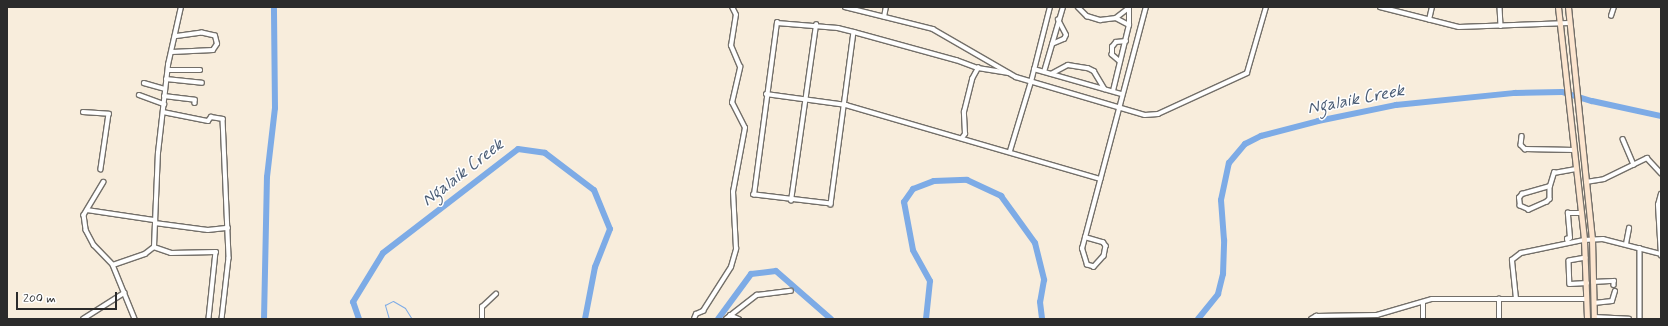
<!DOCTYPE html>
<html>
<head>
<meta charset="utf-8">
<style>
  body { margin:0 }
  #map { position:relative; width:1668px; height:326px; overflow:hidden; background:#f8eddc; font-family:Mynerve,sans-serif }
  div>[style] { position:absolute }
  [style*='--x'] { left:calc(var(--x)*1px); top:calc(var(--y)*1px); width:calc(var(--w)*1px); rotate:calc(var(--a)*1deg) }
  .stream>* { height:1px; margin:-0.5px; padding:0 0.5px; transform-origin:0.5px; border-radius:0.5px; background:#7dabe6 }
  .river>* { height:6px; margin:-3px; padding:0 3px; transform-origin:3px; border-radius:3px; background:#7dabe6 }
  .roads { filter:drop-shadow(1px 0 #736f69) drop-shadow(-1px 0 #736f69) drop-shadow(0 1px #736f69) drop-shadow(0 -1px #736f69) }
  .street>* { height:3.5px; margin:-1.75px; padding:0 1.75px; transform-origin:1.75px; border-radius:1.75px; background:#fff }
  .secondary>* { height:5px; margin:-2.5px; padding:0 2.5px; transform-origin:2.5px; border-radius:2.5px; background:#fce5cf }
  span { translate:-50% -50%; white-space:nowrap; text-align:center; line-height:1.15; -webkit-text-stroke:3px #fff; paint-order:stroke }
  .water-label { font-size:17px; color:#4c5e76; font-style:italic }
  .frame { position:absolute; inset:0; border:8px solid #2b2b2b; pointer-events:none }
  .scale { position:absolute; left:16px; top:292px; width:101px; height:18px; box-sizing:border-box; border:2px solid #2b2b2b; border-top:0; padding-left:5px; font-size:12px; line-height:14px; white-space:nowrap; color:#2b2b2b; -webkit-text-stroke:3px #fff; paint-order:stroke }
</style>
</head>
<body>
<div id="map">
  <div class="stream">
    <div style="--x:389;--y:319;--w:15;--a:-106"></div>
    <div style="--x:385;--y:305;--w:9;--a:-27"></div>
    <div style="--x:393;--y:301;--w:14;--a:30"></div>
    <div style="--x:405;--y:308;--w:13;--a:58"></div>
  </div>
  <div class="river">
    <div style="--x:264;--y:319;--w:142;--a:-88.8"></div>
    <div style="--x:267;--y:177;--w:69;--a:-83.4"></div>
    <div style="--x:275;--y:108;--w:101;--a:-90.6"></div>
    <div style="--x:359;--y:319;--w:18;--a:-109"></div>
    <div style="--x:353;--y:302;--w:57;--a:-58.5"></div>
    <div style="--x:383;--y:253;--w:170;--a:-37.6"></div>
    <div style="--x:518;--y:149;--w:27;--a:8"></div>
    <div style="--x:545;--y:153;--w:61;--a:37.1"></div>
    <div style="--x:594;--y:190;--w:42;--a:67.7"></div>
    <div style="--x:610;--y:229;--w:41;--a:111.5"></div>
    <div style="--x:595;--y:267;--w:53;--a:100.9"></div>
    <div style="--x:718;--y:319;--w:56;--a:-53.7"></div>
    <div style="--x:751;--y:274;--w:25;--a:-7"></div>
    <div style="--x:776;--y:271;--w:73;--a:41.1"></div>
    <div style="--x:926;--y:319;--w:38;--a:-84"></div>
    <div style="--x:930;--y:281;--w:35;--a:-119"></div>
    <div style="--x:913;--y:250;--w:49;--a:-100.6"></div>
    <div style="--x:904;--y:202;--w:16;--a:-55"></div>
    <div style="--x:913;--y:189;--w:22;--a:-21"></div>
    <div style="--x:934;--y:181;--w:33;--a:-2"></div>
    <div style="--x:967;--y:180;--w:38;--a:25"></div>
    <div style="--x:1001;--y:196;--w:58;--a:54.1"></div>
    <div style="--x:1035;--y:243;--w:38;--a:76"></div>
    <div style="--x:1044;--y:280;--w:22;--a:100"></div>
    <div style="--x:1040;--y:302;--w:17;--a:83"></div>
    <div style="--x:1198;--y:319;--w:32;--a:-51"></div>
    <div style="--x:1218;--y:294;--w:21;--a:-76"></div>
    <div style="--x:1223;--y:274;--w:34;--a:-88"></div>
    <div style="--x:1224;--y:240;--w:40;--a:-94.3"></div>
    <div style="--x:1221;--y:200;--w:38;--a:-78"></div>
    <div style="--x:1229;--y:163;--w:25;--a:-50"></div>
    <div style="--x:1245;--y:144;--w:18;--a:-27"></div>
    <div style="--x:1261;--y:136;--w:59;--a:-14.7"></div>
    <div style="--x:1318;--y:121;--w:80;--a:-11.6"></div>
    <div style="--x:1396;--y:105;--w:120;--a:-5.8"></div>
    <div style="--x:1515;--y:93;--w:47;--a:-1.2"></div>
    <div style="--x:1562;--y:92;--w:31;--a:17"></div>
    <div style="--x:1592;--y:101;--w:71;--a:12.3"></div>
  </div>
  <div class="roads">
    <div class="street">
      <div style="--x:845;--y:7;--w:91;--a:14"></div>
      <div style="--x:933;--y:29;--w:96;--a:30"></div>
      <div style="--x:1016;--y:77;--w:134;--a:16.4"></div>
      <div style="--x:1145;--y:115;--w:13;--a:-4"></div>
      <div style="--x:1158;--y:114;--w:98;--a:-24.7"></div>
      <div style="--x:1247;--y:73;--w:69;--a:-73.9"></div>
      <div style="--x:1078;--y:7;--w:13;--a:45"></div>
      <div style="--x:1087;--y:16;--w:14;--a:17"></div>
      <div style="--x:1100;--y:20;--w:16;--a:-7"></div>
      <div style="--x:1116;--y:18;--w:16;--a:-38"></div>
      <div style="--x:1380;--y:7;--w:81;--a:14.2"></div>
      <div style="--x:1459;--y:27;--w:110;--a:-2.1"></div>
      <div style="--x:1500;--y:7;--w:19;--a:87"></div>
      <div style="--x:1611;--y:16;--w:9;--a:-72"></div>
      <div style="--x:884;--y:17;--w:10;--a:-79"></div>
      <div style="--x:1116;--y:18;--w:15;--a:28"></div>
      <div style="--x:1429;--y:20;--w:13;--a:-77"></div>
      <div style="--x:854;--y:32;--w:174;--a:97.6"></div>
      <div style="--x:831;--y:204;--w:78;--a:-173.3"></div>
      <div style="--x:754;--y:195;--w:174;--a:-82.4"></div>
      <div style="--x:777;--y:23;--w:61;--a:4.7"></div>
      <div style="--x:838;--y:28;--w:16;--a:14"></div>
      <div style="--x:854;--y:32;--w:106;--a:15.4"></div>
      <div style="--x:956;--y:60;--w:23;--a:20"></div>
      <div style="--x:978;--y:68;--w:31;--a:9"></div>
      <div style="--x:1052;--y:44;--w:13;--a:-23"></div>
      <div style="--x:1064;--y:39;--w:4;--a:-63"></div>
      <div style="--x:1066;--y:35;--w:17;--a:-118"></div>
      <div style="--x:172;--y:52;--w:41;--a:-2.8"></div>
      <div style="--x:213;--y:50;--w:7;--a:-56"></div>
      <div style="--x:217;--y:44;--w:8;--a:-104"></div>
      <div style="--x:215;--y:36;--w:13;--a:-167"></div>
      <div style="--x:202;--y:33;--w:27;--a:172"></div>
      <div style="--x:1120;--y:62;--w:11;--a:-139"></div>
      <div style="--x:1112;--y:55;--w:8;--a:-90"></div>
      <div style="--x:1112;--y:47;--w:6;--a:-51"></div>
      <div style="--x:1116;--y:42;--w:10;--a:-6"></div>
      <div style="--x:1034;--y:69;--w:91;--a:15.9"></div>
      <div style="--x:168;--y:70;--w:32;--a:0"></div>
      <div style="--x:1044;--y:72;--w:68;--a:-73.7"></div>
      <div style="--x:1051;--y:74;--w:19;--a:-28"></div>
      <div style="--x:1068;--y:65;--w:20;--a:9"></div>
      <div style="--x:1088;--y:68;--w:7;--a:27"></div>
      <div style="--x:1094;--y:71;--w:21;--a:59"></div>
      <div style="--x:166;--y:79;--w:36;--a:6"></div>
      <div style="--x:1031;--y:82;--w:77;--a:-75.8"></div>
      <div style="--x:144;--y:83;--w:22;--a:16"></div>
      <div style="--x:1113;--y:91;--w:68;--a:-76.4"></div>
      <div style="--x:1129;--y:25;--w:16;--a:-90"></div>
      <div style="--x:766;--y:94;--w:81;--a:7.8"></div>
      <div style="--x:846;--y:105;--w:265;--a:16.2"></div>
      <div style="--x:139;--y:95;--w:27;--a:20"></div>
      <div style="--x:164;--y:96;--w:31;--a:7"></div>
      <div style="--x:195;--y:100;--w:3;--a:90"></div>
      <div style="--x:83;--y:112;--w:26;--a:4"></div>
      <div style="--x:109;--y:114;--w:56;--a:98.3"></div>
      <div style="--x:163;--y:112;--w:46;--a:11.3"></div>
      <div style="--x:208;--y:121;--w:5;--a:-53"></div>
      <div style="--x:211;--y:117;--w:12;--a:9"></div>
      <div style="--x:223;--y:119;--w:139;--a:87.5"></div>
      <div style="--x:229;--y:258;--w:61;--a:96.5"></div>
      <div style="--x:1522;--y:136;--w:9;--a:96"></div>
      <div style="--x:1521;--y:145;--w:6;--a:45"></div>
      <div style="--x:1525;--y:149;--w:49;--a:1.2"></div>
      <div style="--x:962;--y:138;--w:5;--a:-53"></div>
      <div style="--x:965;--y:134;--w:22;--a:-93"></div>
      <div style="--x:964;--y:112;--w:34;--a:-76"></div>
      <div style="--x:972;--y:79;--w:13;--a:-61"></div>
      <div style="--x:1623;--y:139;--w:28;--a:67"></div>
      <div style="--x:1010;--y:151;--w:72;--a:-73.1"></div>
      <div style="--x:104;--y:182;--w:39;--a:121"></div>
      <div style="--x:84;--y:215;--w:15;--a:82"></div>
      <div style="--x:86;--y:230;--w:17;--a:62"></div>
      <div style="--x:94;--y:245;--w:28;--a:46"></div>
      <div style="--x:113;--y:265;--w:58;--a:67.8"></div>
      <div style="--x:1586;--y:182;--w:18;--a:-9"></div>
      <div style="--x:1604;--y:179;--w:48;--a:-26"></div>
      <div style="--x:1647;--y:158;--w:21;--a:47"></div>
      <div style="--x:1550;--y:186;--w:13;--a:90"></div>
      <div style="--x:1550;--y:199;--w:4;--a:135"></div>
      <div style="--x:1547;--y:202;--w:20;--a:156"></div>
      <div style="--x:1529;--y:210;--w:10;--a:-156"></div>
      <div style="--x:1520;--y:206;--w:8;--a:-97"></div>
      <div style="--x:1519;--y:198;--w:5;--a:-53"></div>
      <div style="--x:1522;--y:194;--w:29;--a:-16"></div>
      <div style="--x:1550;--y:186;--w:14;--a:-73"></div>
      <div style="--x:1554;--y:173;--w:22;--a:-10"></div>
      <div style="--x:791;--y:201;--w:178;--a:-81.9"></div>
      <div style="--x:87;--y:210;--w:69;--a:8.4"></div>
      <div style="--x:155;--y:223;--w:53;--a:7.5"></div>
      <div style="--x:208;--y:230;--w:20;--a:-6"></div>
      <div style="--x:1085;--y:237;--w:19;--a:16"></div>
      <div style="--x:1103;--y:242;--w:5;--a:53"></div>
      <div style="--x:1106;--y:246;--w:10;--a:101"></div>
      <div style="--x:1104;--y:256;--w:15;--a:132"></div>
      <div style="--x:1094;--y:267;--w:7;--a:-164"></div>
      <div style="--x:1087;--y:265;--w:17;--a:-107"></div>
      <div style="--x:1082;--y:249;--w:250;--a:-75.2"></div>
      <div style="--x:1568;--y:243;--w:4;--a:-104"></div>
      <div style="--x:1567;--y:239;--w:3;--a:-18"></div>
      <div style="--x:1570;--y:238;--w:25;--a:-95"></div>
      <div style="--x:1568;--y:213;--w:13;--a:0"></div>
      <div style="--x:1626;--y:244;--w:16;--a:-79"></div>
      <div style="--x:154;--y:247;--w:18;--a:19"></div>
      <div style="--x:171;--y:253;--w:45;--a:-1.3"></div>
      <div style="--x:216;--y:252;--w:67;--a:96"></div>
      <div style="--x:1640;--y:248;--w:71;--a:90"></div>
      <div style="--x:1661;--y:256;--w:51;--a:-93.4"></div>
      <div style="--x:1658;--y:205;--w:11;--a:-75"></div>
      <div style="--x:1586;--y:258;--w:17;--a:170"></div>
      <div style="--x:1569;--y:261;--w:23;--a:88"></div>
      <div style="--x:1570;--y:284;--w:17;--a:-3"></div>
      <div style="--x:113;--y:265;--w:34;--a:-19"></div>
      <div style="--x:145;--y:254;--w:11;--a:-38"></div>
      <div style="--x:154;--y:247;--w:94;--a:-87.6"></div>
      <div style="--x:158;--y:153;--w:89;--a:-83.5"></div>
      <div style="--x:168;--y:65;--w:59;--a:-77.4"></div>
      <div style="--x:1593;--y:282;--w:21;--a:-3"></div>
      <div style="--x:1614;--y:281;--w:4;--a:90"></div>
      <div style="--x:1516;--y:299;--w:39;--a:-96"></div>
      <div style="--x:1512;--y:260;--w:11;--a:-38"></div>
      <div style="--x:1521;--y:253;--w:64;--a:-11.7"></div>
      <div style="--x:1584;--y:240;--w:19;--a:-3"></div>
      <div style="--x:1603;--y:239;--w:60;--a:14.5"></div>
      <div style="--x:1594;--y:303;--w:18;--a:-6"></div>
      <div style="--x:1612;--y:301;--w:10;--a:-73"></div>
      <div style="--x:730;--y:315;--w:10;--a:24"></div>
      <div style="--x:1594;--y:317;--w:35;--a:3"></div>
      <div style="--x:83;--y:319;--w:49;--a:-32.4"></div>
      <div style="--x:482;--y:319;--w:12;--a:-90"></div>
      <div style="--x:482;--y:307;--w:19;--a:-43"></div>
      <div style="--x:694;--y:319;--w:5;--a:-68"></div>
      <div style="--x:696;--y:314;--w:8;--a:-23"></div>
      <div style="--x:703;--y:311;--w:52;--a:-57.5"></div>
      <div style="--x:731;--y:267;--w:19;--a:-74"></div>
      <div style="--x:736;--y:249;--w:57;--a:-93"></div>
      <div style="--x:733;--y:192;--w:65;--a:-79.4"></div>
      <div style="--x:745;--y:128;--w:28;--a:-117"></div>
      <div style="--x:732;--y:103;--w:37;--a:-77"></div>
      <div style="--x:740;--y:67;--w:23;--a:-113"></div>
      <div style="--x:731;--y:46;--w:31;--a:-81"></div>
      <div style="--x:736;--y:15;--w:9;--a:-117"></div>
      <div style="--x:726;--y:319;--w:39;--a:-38"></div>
      <div style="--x:757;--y:295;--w:34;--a:-7"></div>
      <div style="--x:1311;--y:319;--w:6;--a:-31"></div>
      <div style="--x:1316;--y:316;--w:61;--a:-0.9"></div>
      <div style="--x:1377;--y:315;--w:57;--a:-16.2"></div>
      <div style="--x:1432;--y:299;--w:155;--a:0"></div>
      <div style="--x:1423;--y:319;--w:16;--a:-90"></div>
      <div style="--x:1499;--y:319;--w:20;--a:-90"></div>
    </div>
    <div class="secondary">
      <div style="--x:1558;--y:7;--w:234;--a:83.6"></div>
      <div style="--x:1584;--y:240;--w:79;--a:87.8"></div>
      <div style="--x:1568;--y:7;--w:233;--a:84.1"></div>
      <div style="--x:1592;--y:239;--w:80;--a:88.6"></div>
    </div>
  </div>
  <div class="water-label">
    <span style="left:1356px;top:100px;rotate:-11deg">Ngalaik Creek</span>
    <span style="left:463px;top:173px;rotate:-38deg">Ngalaik Creek</span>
  </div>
  <div class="frame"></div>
  <div class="scale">200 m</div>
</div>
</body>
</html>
